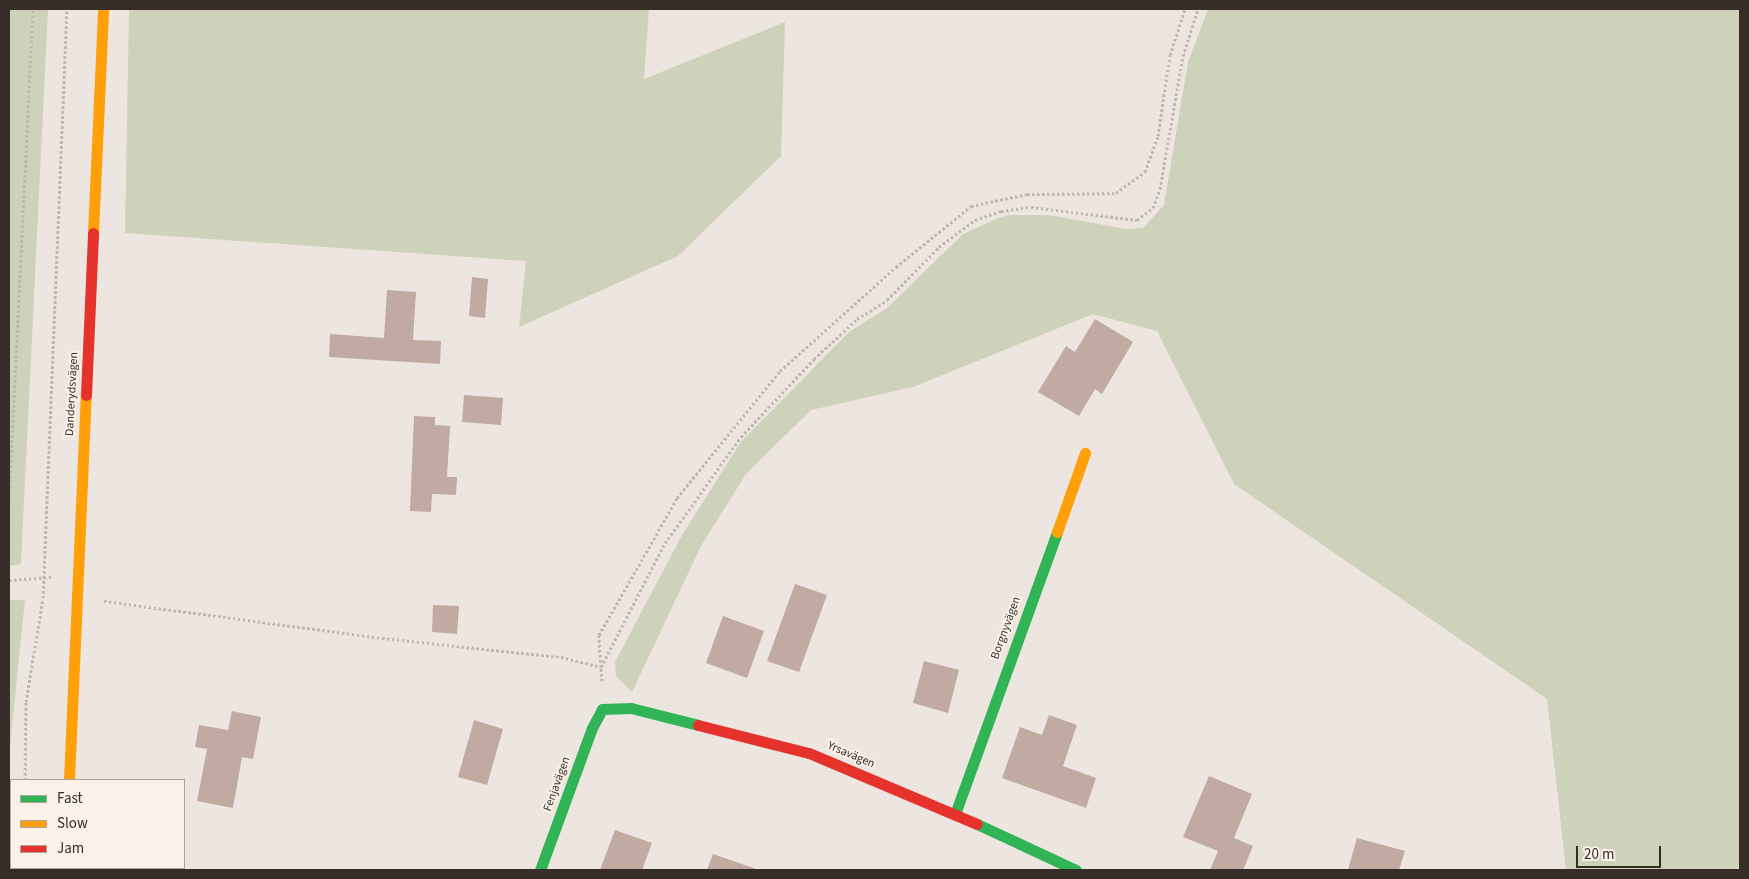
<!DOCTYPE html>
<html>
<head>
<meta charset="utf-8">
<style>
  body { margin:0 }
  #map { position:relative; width:1749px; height:879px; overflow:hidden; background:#ede6e0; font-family:"Source Sans 3",sans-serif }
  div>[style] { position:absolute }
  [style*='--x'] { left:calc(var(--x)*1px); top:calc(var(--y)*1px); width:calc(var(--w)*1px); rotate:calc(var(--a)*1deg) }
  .green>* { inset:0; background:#cfd2ba }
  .building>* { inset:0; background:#c0aaa2 }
  .path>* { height:3px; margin-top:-1.5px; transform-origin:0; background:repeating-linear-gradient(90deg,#beb7b2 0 2.5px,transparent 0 5px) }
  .fast>* { height:11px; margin:-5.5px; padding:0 5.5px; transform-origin:5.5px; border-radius:5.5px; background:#30b455 }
  .slow>* { height:11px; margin:-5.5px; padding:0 5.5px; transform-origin:5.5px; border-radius:5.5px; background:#ff9f0a }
  .jam>* { height:11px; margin:-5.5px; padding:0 5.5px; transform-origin:5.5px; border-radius:5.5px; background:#e5322d }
  span { translate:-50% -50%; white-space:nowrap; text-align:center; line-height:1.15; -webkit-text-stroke:4px #faf1e8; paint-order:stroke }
  .street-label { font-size:12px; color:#362c28 }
  .frame { position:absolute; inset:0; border:10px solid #362c28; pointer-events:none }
  .legend { position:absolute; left:10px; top:779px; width:175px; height:90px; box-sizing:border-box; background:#faf1e8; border:1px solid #aca29b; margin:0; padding:6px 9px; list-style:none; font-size:15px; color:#362c28 }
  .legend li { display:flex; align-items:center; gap:10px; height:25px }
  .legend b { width:25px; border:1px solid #aca29b }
  .scale { position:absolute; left:1576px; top:846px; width:85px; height:22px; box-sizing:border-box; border:2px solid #362c28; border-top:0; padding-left:6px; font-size:15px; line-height:18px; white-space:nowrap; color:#362c28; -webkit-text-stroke:4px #faf1e8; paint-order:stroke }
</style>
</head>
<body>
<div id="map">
  <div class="green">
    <div style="clip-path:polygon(9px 9px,48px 9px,21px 564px,9px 566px)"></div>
    <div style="clip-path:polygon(129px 9px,649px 9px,644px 79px,785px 22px,781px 156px,678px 256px,519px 327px,526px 261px,125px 233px)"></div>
    <div style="clip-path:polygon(1208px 9px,1740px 9px,1740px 870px,1566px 870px,1547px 699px,1234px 484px,1157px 331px,1093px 314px,913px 387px,811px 410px,746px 474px,701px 546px,632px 692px,616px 676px,615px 662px,681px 537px,740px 443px,849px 332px,887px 308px,963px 234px,996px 219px,1008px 215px,1049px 215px,1126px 229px,1143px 228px,1164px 205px,1188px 62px)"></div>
    <div style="clip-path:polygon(9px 600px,25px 600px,9px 757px)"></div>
  </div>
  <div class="building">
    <div style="clip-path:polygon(472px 277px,488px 279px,485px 318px,469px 316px)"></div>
    <div style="clip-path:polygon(387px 290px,416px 292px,413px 340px,441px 341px,440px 364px,329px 357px,330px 334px,384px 338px)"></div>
    <div style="clip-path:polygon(1095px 319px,1133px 342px,1102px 394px,1095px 389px,1079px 416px,1038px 392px,1066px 346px,1075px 352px)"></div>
    <div style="clip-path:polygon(464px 395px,503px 398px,501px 425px,462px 422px)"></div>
    <div style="clip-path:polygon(414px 416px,435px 417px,435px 425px,450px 426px,447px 477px,457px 477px,456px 495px,432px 494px,431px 512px,410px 511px)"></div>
    <div style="clip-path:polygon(795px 584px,827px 595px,799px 672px,767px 661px)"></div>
    <div style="clip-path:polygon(433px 605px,459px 606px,457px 634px,432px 632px)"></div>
    <div style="clip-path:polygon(723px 616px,764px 631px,747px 678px,706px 663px)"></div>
    <div style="clip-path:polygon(924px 661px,959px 670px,948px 713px,913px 703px)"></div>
    <div style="clip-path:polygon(232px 711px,261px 717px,253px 759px,242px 757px,233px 808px,197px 801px,207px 749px,195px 747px,199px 725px,228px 730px)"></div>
    <div style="clip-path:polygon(1049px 715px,1077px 725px,1063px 766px,1096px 778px,1086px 808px,1002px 778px,1020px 727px,1042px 735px)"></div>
    <div style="clip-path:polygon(474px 720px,503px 729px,487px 785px,458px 777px)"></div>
    <div style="clip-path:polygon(1209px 776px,1252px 794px,1234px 838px,1253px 846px,1243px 870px,1210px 870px,1218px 851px,1183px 837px)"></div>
    <div style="clip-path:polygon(615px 830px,652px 843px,642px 870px,600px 870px)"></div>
    <div style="clip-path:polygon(1357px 838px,1405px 851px,1399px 870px,1348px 870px)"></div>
    <div style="clip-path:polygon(713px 854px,759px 870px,707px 870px)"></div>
  </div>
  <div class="path">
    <div style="--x:9;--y:502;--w:494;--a:-87.2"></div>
    <div style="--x:9;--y:580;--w:42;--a:-4.1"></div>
    <div style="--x:104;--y:601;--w:280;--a:7.6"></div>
    <div style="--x:382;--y:638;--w:180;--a:6.1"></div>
    <div style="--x:561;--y:657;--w:41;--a:14"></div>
    <div style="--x:601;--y:667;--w:32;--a:-94"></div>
    <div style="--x:599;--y:635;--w:158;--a:-60.3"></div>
    <div style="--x:677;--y:498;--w:164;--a:-51"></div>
    <div style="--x:780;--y:371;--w:156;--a:-41.9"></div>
    <div style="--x:896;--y:267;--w:97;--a:-39.1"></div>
    <div style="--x:971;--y:206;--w:57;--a:-12.1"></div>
    <div style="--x:1027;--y:194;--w:89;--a:-0.6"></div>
    <div style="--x:1116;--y:193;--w:36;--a:-36"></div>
    <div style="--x:1145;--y:172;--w:38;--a:-70"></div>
    <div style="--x:1158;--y:136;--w:82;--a:-81.6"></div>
    <div style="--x:1170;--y:55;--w:48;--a:-71.9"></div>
    <div style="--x:602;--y:681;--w:14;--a:-94"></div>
    <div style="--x:601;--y:667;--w:140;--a:-62.7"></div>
    <div style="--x:665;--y:543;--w:130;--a:-54.4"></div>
    <div style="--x:741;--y:437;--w:107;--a:-46.9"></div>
    <div style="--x:814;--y:359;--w:59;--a:-42.9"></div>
    <div style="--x:857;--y:319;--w:36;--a:-32"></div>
    <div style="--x:887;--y:300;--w:74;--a:-45.5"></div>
    <div style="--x:939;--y:247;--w:45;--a:-36.9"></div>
    <div style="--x:975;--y:220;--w:28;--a:-19"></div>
    <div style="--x:1001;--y:211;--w:30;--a:-8"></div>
    <div style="--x:1031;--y:207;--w:107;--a:7"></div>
    <div style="--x:1137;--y:220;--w:20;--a:-37"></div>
    <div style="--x:1153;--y:208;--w:20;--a:-70"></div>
    <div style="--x:1160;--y:189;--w:135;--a:-80.2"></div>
    <div style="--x:1183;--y:56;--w:49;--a:-72.3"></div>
    <div style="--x:25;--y:780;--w:78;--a:-89.3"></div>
    <div style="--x:26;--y:702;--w:105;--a:-80.7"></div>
    <div style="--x:43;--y:598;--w:589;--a:-87.67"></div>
    <div style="--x:23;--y:870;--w:2;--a:-90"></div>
  </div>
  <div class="fast">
    <div style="--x:955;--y:814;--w:300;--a:-70.1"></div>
    <div style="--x:977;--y:824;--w:109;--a:24.9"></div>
    <div style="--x:71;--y:868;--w:2;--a:90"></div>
    <div style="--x:540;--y:870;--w:151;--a:-69.9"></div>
    <div style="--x:592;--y:728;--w:21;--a:-62"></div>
    <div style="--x:602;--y:709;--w:29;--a:-2"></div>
    <div style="--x:631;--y:708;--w:69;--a:14.2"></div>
  </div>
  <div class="slow">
    <div style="--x:93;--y:233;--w:224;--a:-87.4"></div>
    <div style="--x:1057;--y:532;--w:84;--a:-70.5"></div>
    <div style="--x:69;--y:780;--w:385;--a:-87.5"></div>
  </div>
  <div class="jam">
    <div style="--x:86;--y:395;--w:162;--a:-87.5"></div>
    <div style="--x:698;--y:725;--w:114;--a:14.2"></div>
    <div style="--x:809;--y:753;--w:182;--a:22.9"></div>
  </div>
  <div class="street-label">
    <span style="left:72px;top:394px;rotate:-87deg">Danderydsvägen</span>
    <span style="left:1006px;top:628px;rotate:-70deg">Borgnyvägen</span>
    <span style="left:851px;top:755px;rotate:23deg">Yrsavägen</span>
    <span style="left:557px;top:784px;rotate:-70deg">Fenjavägen</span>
  </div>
  <div class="frame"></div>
  <ul class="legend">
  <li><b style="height:6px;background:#30b455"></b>Fast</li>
  <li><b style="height:6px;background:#ff9f0a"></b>Slow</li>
  <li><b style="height:6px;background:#e5322d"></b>Jam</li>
  </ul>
  <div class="scale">20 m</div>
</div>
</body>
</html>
